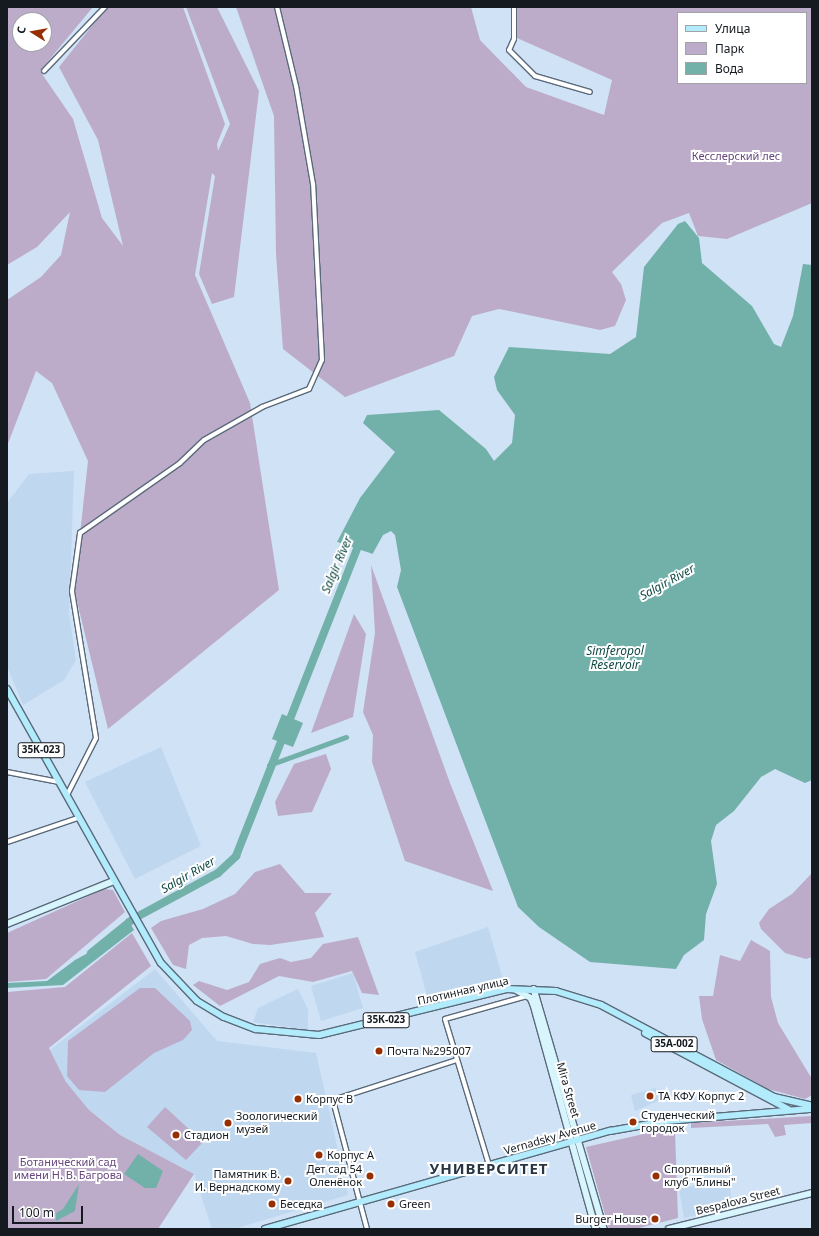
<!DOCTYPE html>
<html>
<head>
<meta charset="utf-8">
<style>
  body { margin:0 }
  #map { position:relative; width:819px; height:1236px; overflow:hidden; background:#d0e2f5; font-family:"Noto Sans",sans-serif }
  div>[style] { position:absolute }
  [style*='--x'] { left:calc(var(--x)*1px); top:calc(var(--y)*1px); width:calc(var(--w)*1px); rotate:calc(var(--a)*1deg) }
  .built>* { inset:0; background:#bfd7ef }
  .green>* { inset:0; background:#bcacca }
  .water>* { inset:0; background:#72b0aa }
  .pier>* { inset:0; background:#d0e2f5 }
  .canal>* { height:5px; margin:-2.5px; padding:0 2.5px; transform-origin:2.5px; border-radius:2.5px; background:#72b0aa }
  .river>* { height:8px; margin:-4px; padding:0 4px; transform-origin:4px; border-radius:4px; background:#72b0aa }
  .roads { filter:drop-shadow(1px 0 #5a6a7a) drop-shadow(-1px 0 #5a6a7a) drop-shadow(0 1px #5a6a7a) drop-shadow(0 -1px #5a6a7a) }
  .minor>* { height:4px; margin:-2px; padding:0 2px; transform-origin:2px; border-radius:2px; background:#fff }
  .secondary>* { height:5.5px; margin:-2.75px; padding:0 2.75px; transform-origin:2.75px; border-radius:2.75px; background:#d8f5fd }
  .primary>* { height:6px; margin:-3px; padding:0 3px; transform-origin:3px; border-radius:3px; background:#b2ebfb }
  .dots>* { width:11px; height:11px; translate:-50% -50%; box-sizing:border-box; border:2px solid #fff; border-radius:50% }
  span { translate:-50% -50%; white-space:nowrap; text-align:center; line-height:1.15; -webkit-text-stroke:4px #fff; paint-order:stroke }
  .shield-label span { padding:1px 3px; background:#fff; border:1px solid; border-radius:3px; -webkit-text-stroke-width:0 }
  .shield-label { font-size:10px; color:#141a20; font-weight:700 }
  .park-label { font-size:11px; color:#66477e }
  .street-label { font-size:11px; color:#141a20 }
  .poi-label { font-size:11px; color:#141a20 }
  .left { translate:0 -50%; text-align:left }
  .right { translate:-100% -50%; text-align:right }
  .water-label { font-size:12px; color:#0f4844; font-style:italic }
  .district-label { font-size:15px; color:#273543; font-weight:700; letter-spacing:1px }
  .frame { position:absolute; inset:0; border:8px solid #141a20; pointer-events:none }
  .legend { position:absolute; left:677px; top:12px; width:130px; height:72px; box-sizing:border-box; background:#fff; border:1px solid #a1a3a6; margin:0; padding:5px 7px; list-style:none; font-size:12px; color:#141a20 }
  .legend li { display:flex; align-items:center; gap:8px; height:20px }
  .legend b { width:20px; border:1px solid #a1a3a6 }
  .north { position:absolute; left:12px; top:12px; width:40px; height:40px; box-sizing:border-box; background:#fff; border:1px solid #a1a3a6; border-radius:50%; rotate:281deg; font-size:11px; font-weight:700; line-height:16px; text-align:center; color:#141a20 }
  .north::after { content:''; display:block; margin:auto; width:14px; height:18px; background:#963002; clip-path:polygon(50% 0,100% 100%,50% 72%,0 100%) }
  .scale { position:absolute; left:12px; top:1206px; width:71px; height:18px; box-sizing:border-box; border:2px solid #141a20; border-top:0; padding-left:5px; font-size:12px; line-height:14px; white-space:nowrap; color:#141a20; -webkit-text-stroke:3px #fff; paint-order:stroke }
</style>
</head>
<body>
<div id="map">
  <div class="built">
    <div style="clip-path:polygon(74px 471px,69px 614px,76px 660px,64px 680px,23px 705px,7px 666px,7px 503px,29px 474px)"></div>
    <div style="clip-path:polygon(161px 747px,201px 846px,135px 879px,85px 782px)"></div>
    <div style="clip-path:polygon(488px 927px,504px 983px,429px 1003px,415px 952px)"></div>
    <div style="clip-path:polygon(155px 969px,217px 1041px,316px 1053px,348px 1195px,234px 1229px,212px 1229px,194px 1174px,120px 1135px,89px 1110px,66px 1082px,50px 1050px)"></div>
    <div style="clip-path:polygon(353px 973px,363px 1008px,321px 1021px,311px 986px)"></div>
    <div style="clip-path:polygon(298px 989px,308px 1010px,308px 1030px,253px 1022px,258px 1008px)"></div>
    <div style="clip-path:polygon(656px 1088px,660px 1100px,635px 1111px,631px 1095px)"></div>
    <div style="clip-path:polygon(724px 1179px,726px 1185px,730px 1184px,732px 1207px,684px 1218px,679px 1189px)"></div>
  </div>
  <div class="green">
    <div style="clip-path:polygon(evenodd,7px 7px,93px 7px,40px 71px,73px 119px,102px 218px,123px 246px,98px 140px,59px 67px,107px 7px,183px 7px,225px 124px,217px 144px,218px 151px,230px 124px,186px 7px,217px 7px,259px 91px,234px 297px,212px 304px,199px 274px,215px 176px,212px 173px,195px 275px,250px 403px,279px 590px,108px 729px,74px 589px,88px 461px,52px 383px,36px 371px,7px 446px,7px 300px,41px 277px,61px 255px,70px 212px,37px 247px,7px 265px,7px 7px,20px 20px,44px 20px,44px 44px,20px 44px,20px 20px)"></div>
    <div style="clip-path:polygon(evenodd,236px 7px,471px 7px,480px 40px,526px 87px,604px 115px,612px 80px,517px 38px,517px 7px,812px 7px,812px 203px,727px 239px,698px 236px,689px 213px,662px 223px,612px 272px,621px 284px,626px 300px,615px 326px,600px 330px,499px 309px,472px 316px,454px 356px,345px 397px,283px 349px,276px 254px,274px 116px,236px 7px,678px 13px,806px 13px,806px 83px,678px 83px,678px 13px)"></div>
    <div style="clip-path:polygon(371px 565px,450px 783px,493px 891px,405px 861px,372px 762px,373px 735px,363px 712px,375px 633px)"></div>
    <div style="clip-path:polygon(354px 614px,366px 634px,353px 717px,311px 733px)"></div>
    <div style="clip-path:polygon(326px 754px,331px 769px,312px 812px,278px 816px,275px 802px,294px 764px)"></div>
    <div style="clip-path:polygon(280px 864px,305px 893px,332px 893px,315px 913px,324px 937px,270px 945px,253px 944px,226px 936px,202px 938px,189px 945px,186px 969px,173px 965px,151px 928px,161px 921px,203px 909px,235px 894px,255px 872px)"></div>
    <div style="clip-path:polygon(812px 873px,812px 957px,806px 959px,785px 953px,761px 929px,759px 923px,769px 909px,792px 894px)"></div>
    <div style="clip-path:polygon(104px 889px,113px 890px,125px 912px,46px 979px,7px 982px,7px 933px)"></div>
    <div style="clip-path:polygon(132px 933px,151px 966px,49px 1048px,66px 1082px,89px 1110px,120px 1135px,194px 1174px,158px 1229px,7px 1229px,7px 992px,65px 987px)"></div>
    <div style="clip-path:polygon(358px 937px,379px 995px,362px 993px,352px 971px,313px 982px,279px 976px,220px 1006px,193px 985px,199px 981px,227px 990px,249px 982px,260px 964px,280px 958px,291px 962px,311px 958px,323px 944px)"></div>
    <div style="clip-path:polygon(751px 940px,770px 951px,771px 997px,778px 1023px,812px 1079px,812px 1095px,805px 1099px,768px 1089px,716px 1060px,702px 1019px,699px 996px,713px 996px,720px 955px,740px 961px)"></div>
    <div style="clip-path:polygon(140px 988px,155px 988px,190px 1021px,192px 1030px,183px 1040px,154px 1053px,105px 1092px,79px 1090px,67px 1076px,68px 1041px)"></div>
    <div style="clip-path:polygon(165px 1107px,203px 1142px,186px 1160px,147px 1127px)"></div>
    <div style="clip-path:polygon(812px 1116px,812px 1123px,784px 1125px,786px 1135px,775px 1137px,768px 1124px,691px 1128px,691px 1123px)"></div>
    <div style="clip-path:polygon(675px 1131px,678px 1218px,635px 1229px,609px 1229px,586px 1147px,648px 1133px)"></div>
  </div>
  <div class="water">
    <div style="clip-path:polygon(685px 221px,699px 238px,702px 263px,752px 306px,774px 344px,781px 347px,793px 316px,803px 264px,812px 265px,812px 780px,805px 783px,775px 769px,761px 777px,734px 811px,716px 825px,711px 841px,717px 884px,706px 914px,704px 940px,684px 955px,676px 969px,590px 962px,539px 927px,518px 907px,397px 587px,401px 570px,395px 535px,391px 531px,383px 535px,372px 555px,337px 542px,360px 498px,395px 452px,363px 423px,367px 415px,439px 410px,486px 449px,494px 461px,512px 443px,515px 415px,497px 390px,494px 377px,509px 347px,610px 354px,636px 337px,644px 267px,678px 224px)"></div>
    <div style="clip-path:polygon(282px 714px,303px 723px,293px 747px,272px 739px)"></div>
    <div style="clip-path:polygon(127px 918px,134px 930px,63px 985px,7px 988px,7px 983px,47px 981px,75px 960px,112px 940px)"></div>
    <div style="clip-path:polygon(138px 1154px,163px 1171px,156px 1188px,145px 1188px,124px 1174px)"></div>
    <div style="clip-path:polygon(79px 1184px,75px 1211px,56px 1221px,56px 1213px,63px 1209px)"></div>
  </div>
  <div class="pier">
    <div style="clip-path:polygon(337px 542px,373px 554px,372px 557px,336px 543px)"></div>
  </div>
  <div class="canal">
    <div style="--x:269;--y:765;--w:82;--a:-20"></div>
  </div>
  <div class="river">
    <div style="--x:91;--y:953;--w:54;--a:-39"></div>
    <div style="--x:133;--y:919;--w:97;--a:-28.4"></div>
    <div style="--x:218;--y:873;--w:25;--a:-43"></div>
    <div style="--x:236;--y:856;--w:341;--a:-68.5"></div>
  </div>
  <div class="roads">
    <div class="minor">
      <div style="--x:514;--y:7;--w:32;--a:90"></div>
      <div style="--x:514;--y:39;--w:12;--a:114"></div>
      <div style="--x:509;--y:50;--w:37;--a:45"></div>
      <div style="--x:535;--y:76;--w:57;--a:16.2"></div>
      <div style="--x:44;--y:71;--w:88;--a:-46.4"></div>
      <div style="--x:7;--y:772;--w:53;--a:10.9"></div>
      <div style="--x:67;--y:795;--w:64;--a:-63"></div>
      <div style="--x:96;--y:738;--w:149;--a:-99.3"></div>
      <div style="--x:72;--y:591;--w:59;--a:-82.1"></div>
      <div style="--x:80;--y:533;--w:122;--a:-35"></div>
      <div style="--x:180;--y:463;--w:33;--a:-44"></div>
      <div style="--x:204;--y:440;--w:67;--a:-29.6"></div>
      <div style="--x:262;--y:407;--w:50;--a:-21"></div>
      <div style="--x:309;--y:389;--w:32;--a:-66"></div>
      <div style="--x:322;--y:360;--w:176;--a:-92.9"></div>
      <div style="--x:313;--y:184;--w:99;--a:-99.8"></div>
      <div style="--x:296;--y:86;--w:81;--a:-103.5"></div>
      <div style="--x:7;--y:842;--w:75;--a:-18.7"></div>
      <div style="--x:489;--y:1165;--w:152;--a:-106.8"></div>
      <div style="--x:445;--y:1019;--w:85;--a:-15.7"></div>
      <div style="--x:367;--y:1229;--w:133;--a:-104.8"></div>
      <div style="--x:333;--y:1100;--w:130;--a:-17.9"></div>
    </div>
    <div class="secondary">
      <div style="--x:7;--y:924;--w:115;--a:-21.9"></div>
      <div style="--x:534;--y:989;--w:250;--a:73.7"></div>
      <div style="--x:516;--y:990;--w:17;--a:28"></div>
      <div style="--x:531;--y:998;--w:8;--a:67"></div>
      <div style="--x:534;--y:1005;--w:232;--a:74.5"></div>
      <div style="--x:669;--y:1229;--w:147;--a:-14.1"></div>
    </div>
    <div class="primary">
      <div style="--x:7;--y:689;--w:314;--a:60.7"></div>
      <div style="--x:161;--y:963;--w:52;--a:46.5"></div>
      <div style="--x:197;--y:1001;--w:31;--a:31"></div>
      <div style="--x:224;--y:1017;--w:34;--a:21"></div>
      <div style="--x:256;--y:1029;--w:63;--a:5.4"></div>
      <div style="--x:319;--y:1035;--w:193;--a:-13.8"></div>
      <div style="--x:506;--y:989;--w:50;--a:2.3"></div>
      <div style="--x:556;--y:991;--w:47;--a:17.3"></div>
      <div style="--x:601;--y:1005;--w:196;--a:28"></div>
      <div style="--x:774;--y:1097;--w:39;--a:13"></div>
      <div style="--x:645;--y:1033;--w:162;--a:28"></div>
      <div style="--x:265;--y:1229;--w:359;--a:-15.9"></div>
      <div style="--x:610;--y:1131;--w:57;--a:-10.1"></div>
      <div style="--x:666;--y:1121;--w:144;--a:-4.8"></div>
    </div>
  </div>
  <div class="dots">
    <div style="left:379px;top:1051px;background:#963002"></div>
    <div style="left:650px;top:1096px;background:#963002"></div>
    <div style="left:298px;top:1099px;background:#963002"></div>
    <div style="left:633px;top:1122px;background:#963002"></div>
    <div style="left:228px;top:1123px;background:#963002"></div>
    <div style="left:176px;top:1135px;background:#963002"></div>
    <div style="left:319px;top:1155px;background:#963002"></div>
    <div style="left:370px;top:1176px;background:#963002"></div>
    <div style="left:656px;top:1176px;background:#963002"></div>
    <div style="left:288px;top:1181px;background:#963002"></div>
    <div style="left:272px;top:1204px;background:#963002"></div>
    <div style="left:391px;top:1204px;background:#963002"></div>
    <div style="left:655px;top:1219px;background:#963002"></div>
  </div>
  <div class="shield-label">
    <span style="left:41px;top:750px">35К-023</span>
    <span style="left:386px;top:1020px">35К-023</span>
    <span style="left:674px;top:1044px">35А-002</span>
  </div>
  <div class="park-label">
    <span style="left:736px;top:156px">Кесслерский лес</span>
    <span style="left:68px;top:1169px">Ботанический сад<br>имени Н. В. Багрова</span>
  </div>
  <div class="street-label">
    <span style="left:463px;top:991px;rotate:-13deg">Плотинная улица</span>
    <span style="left:568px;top:1090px;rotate:74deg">Mira Street</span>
    <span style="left:550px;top:1138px;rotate:-16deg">Vernadsky Avenue</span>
    <span style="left:738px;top:1201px;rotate:-14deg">Bespalova Street</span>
  </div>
  <div class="poi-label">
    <span class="left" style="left:387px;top:1051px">Почта №295007</span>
    <span class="left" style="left:658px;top:1096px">ТА КФУ Корпус 2</span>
    <span class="left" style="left:306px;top:1099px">Корпус В</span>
    <span class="left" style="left:641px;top:1122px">Студенческий<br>городок</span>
    <span class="left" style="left:236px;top:1123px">Зоологический<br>музей</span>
    <span class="left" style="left:184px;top:1135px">Стадион</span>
    <span class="left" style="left:327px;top:1155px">Корпус А</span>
    <span class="right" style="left:362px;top:1176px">Дет сад 54<br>Оленёнок</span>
    <span class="left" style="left:664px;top:1176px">Спортивный<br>клуб "Блины"</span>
    <span class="right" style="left:280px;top:1181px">Памятник В.<br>И. Вернадскому</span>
    <span class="left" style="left:280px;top:1204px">Беседка</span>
    <span class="left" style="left:399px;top:1204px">Green</span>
    <span class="right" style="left:647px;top:1219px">Burger House</span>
  </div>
  <div class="water-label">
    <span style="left:337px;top:565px;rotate:-67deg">Salgir River</span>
    <span style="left:667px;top:582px;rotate:-29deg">Salgir River</span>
    <span style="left:615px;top:658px">Simferopol<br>Reservoir</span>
    <span style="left:188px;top:875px;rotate:-30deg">Salgir River</span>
  </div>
  <div class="district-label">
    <span style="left:489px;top:1169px">УНИВЕРСИТЕТ</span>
  </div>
  <div class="frame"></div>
  <ul class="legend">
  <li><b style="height:5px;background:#b2ebfb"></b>Улица</li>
  <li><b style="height:11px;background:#bcacca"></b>Парк</li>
  <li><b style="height:11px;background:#72b0aa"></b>Вода</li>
  </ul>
  <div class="north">С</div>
  <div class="scale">100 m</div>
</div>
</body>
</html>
